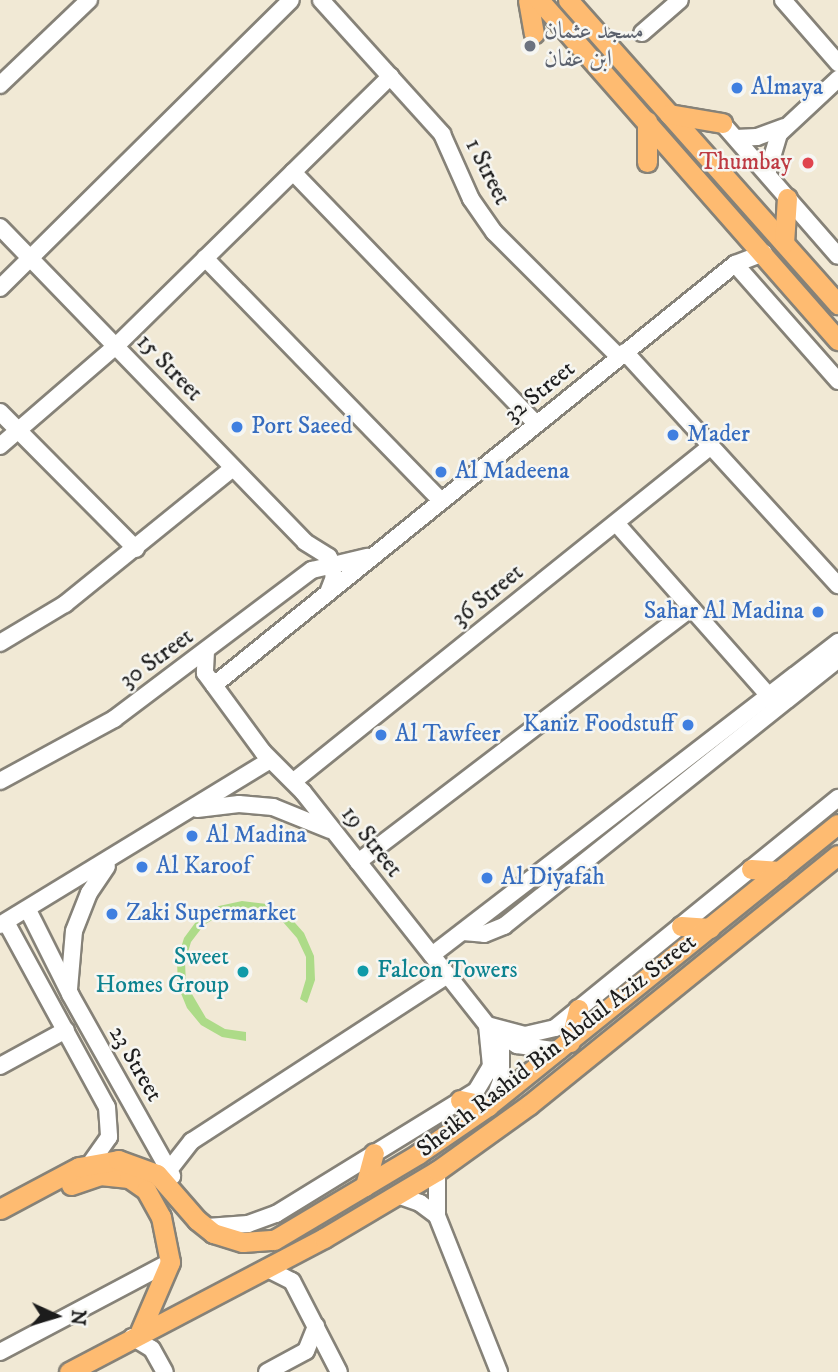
<!DOCTYPE html>
<html>
<head>
<meta charset="utf-8">
<style>
  body { margin:0 }
  #map { position:relative; width:838px; height:1372px; overflow:hidden; background:#f1e9d5; font-family:"IM FELL DW Pica",Amiri,serif }
  div>[style] { position:absolute }
  [style*='--x'] { left:calc(var(--x)*1px); top:calc(var(--y)*1px); width:calc(var(--w)*1px); rotate:calc(var(--a)*1deg) }
  .green>* { inset:0; background:#addb88 }
  .roads { filter:drop-shadow(2px 0 #868278) drop-shadow(-2px 0 #868278) drop-shadow(0 2px #868278) drop-shadow(0 -2px #868278) }
  .minor>* { height:16px; margin:-8px; padding:0 8px; transform-origin:8px; border-radius:8px; background:#fff }
  .major>* { height:19px; margin:-9.5px; padding:0 9.5px; transform-origin:9.5px; border-radius:9.5px; background:#febb71 }
  .dots>* { width:19px; height:19px; translate:-50% -50%; box-sizing:border-box; border:4px solid #f6f6f2; border-radius:50% }
  span { translate:-50% -50%; white-space:nowrap; text-align:center; line-height:1.15; -webkit-text-stroke:5px #f6f6f2; paint-order:stroke }
  .worship-label { font-size:24px; color:#5b616d }
  .left { translate:0 -50%; text-align:left }
  .shop-label { font-size:24px; color:#366cbe }
  .right { translate:-100% -50%; text-align:right }
  .health-label { font-size:24px; color:#be3a42 }
  .street-label { font-size:24px; color:#1c1c1c }
  .culture-label { font-size:24px; color:#0d838f }
  .north { position:absolute; left:21px; top:1281px; width:70px; height:70px; -webkit-text-stroke:5px #f6f6f2; paint-order:stroke; rotate:94deg; font-size:19px; font-weight:700; line-height:28px; text-align:center; color:#1c1c1c }
  .north::after { content:''; display:block; margin:auto; width:24px; height:32px; background:#1c1c1c; clip-path:polygon(50% 0,100% 100%,50% 72%,0 100%) }
</style>
</head>
<body>
<div id="map">
  <div class="green">
    <div style="clip-path:polygon(242px 901px,267px 904px,288px 915px,304px 933px,314px 956px,315px 980px,307px 1003px,300px 999px,306px 979px,306px 957px,297px 938px,283px 922px,264px 912px,243px 909px,222px 914px,204px 925px,191px 942px,185px 962px,186px 984px,206px 1018px,225px 1029px,246px 1032px,246px 1041px,222px 1037px,201px 1025px,187px 1008px,178px 986px,177px 961px,184px 938px,198px 919px,219px 906px)"></div>
  </div>
  <div class="roads">
    <div class="minor">
      <div style="--x:321;--y:0;--w:181;--a:47.9"></div>
      <div style="--x:442;--y:134;--w:71;--a:66"></div>
      <div style="--x:471;--y:199;--w:40;--a:55.1"></div>
      <div style="--x:494;--y:232;--w:177;--a:45"></div>
      <div style="--x:783;--y:0;--w:84;--a:48.9"></div>
      <div style="--x:642;--y:33;--w:50;--a:-41"></div>
      <div style="--x:0;--y:85;--w:123;--a:-43.7"></div>
      <div style="--x:722;--y:123;--w:176;--a:48.9"></div>
      <div style="--x:736;--y:138;--w:21;--a:-3"></div>
      <div style="--x:757;--y:137;--w:29;--a:-20"></div>
      <div style="--x:293;--y:172;--w:350;--a:46"></div>
      <div style="--x:767;--y:174;--w:42;--a:-73.3"></div>
      <div style="--x:779;--y:134;--w:81;--a:-43"></div>
      <div style="--x:0;--y:227;--w:438;--a:45.9"></div>
      <div style="--x:305;--y:542;--w:28;--a:32"></div>
      <div style="--x:329;--y:557;--w:21;--a:76"></div>
      <div style="--x:334;--y:577;--w:17;--a:111"></div>
      <div style="--x:205;--y:258;--w:339;--a:45.8"></div>
      <div style="--x:735;--y:264;--w:156;--a:48.6"></div>
      <div style="--x:0;--y:288;--w:409;--a:-44.7"></div>
      <div style="--x:625;--y:352;--w:316;--a:47.6"></div>
      <div style="--x:0;--y:412;--w:193;--a:45.2"></div>
      <div style="--x:0;--y:446;--w:153;--a:-40.8"></div>
      <div style="--x:116;--y:346;--w:385;--a:-44.5"></div>
      <div style="--x:616;--y:523;--w:232;--a:48.5"></div>
      <div style="--x:0;--y:643;--w:76;--a:-31"></div>
      <div style="--x:65;--y:604;--w:216;--a:-39"></div>
      <div style="--x:206;--y:651;--w:22;--a:93"></div>
      <div style="--x:205;--y:673;--w:98;--a:53.7"></div>
      <div style="--x:263;--y:752;--w:57;--a:45"></div>
      <div style="--x:303;--y:792;--w:297;--a:51.7"></div>
      <div style="--x:487;--y:1025;--w:36;--a:34"></div>
      <div style="--x:517;--y:1045;--w:43;--a:7.9"></div>
      <div style="--x:214;--y:685;--w:670;--a:-38.94"></div>
      <div style="--x:735;--y:264;--w:31;--a:-21"></div>
      <div style="--x:0;--y:781;--w:130;--a:-28.5"></div>
      <div style="--x:114;--y:719;--w:248;--a:-37"></div>
      <div style="--x:312;--y:570;--w:57;--a:-13.3"></div>
      <div style="--x:294;--y:781;--w:535;--a:-38.78"></div>
      <div style="--x:197;--y:809;--w:42;--a:-6.8"></div>
      <div style="--x:239;--y:804;--w:34;--a:5"></div>
      <div style="--x:273;--y:807;--w:61;--a:22"></div>
      <div style="--x:358;--y:862;--w:419;--a:-37.3"></div>
      <div style="--x:28;--y:910;--w:94;--a:63.4"></div>
      <div style="--x:70;--y:994;--w:209;--a:60.7"></div>
      <div style="--x:6;--y:922;--w:211;--a:61.4"></div>
      <div style="--x:107;--y:1107;--w:30;--a:86"></div>
      <div style="--x:109;--y:1137;--w:32;--a:125"></div>
      <div style="--x:0;--y:925;--w:316;--a:-31.4"></div>
      <div style="--x:463;--y:932;--w:21;--a:5"></div>
      <div style="--x:484;--y:934;--w:22;--a:-22"></div>
      <div style="--x:504;--y:926;--w:428;--a:-38.6"></div>
      <div style="--x:432;--y:955;--w:513;--a:-37.63"></div>
      <div style="--x:69;--y:989;--w:58;--a:-85.1"></div>
      <div style="--x:74;--y:931;--w:41;--a:-68.5"></div>
      <div style="--x:89;--y:893;--w:32;--a:-56"></div>
      <div style="--x:0;--y:1066;--w:75;--a:-28.6"></div>
      <div style="--x:493;--y:1102;--w:22;--a:-69"></div>
      <div style="--x:501;--y:1081;--w:34;--a:-90"></div>
      <div style="--x:169;--y:1170;--w:37;--a:-52"></div>
      <div style="--x:192;--y:1141;--w:305;--a:-33"></div>
      <div style="--x:437;--y:1171;--w:45;--a:90"></div>
      <div style="--x:437;--y:1216;--w:168;--a:68.3"></div>
      <div style="--x:400;--y:1196;--w:21;--a:19"></div>
      <div style="--x:420;--y:1203;--w:21;--a:37"></div>
      <div style="--x:207;--y:1227;--w:41;--a:-4.2"></div>
      <div style="--x:248;--y:1224;--w:30;--a:-20"></div>
      <div style="--x:276;--y:1214;--w:235;--a:-31.6"></div>
      <div style="--x:476;--y:1091;--w:29;--a:-59"></div>
      <div style="--x:491;--y:1066;--w:41;--a:-95.6"></div>
      <div style="--x:487;--y:1025;--w:39;--a:15"></div>
      <div style="--x:525;--y:1035;--w:31;--a:-13"></div>
      <div style="--x:555;--y:1028;--w:365;--a:-39.1"></div>
      <div style="--x:266;--y:1268;--w:29;--a:27"></div>
      <div style="--x:292;--y:1281;--w:102;--a:62.7"></div>
      <div style="--x:132;--y:1337;--w:23;--a:31"></div>
      <div style="--x:152;--y:1349;--w:26;--a:61"></div>
      <div style="--x:0;--y:1352;--w:192;--a:-27.9"></div>
      <div style="--x:267;--y:1372;--w:44;--a:-28.3"></div>
      <div style="--x:306;--y:1351;--w:27;--a:-68"></div>
    </div>
    <div class="major">
      <div style="--x:528;--y:0;--w:34;--a:80"></div>
      <div style="--x:539;--y:0;--w:453;--a:48.7"></div>
      <div style="--x:568;--y:0;--w:407;--a:48.4"></div>
      <div style="--x:669;--y:114;--w:54;--a:9.6"></div>
      <div style="--x:647;--y:162;--w:41;--a:-90"></div>
      <div style="--x:784;--y:243;--w:45;--a:-86.2"></div>
      <div style="--x:751;--y:869;--w:29;--a:4"></div>
      <div style="--x:681;--y:926;--w:29;--a:4"></div>
      <div style="--x:570;--y:1042;--w:34;--a:-76"></div>
      <div style="--x:460;--y:1100;--w:29;--a:12"></div>
      <div style="--x:71;--y:1185;--w:31;--a:-19"></div>
      <div style="--x:100;--y:1175;--w:29;--a:6"></div>
      <div style="--x:129;--y:1178;--w:21;--a:35"></div>
      <div style="--x:146;--y:1190;--w:31;--a:61"></div>
      <div style="--x:161;--y:1217;--w:46;--a:78.7"></div>
      <div style="--x:170;--y:1262;--w:78;--a:113.3"></div>
      <div style="--x:365;--y:1186;--w:34;--a:-75"></div>
      <div style="--x:0;--y:1209;--w:89;--a:-28"></div>
      <div style="--x:79;--y:1167;--w:40;--a:-10"></div>
      <div style="--x:118;--y:1160;--w:41;--a:19.7"></div>
      <div style="--x:157;--y:1174;--w:61;--a:49"></div>
      <div style="--x:197;--y:1220;--w:21;--a:39"></div>
      <div style="--x:213;--y:1233;--w:31;--a:17"></div>
      <div style="--x:243;--y:1242;--w:31;--a:-4"></div>
      <div style="--x:274;--y:1240;--w:168;--a:-30.8"></div>
      <div style="--x:418;--y:1154;--w:85;--a:-34.4"></div>
      <div style="--x:488;--y:1106;--w:449;--a:-38.9"></div>
      <div style="--x:69;--y:1372;--w:288;--a:-27.7"></div>
      <div style="--x:324;--y:1238;--w:131;--a:-30.7"></div>
      <div style="--x:437;--y:1171;--w:113;--a:-35.7"></div>
      <div style="--x:529;--y:1105;--w:397;--a:-39"></div>
    </div>
  </div>
  <div class="dots">
    <div style="left:530px;top:46px;background:#6b7280"></div>
    <div style="left:737px;top:88px;background:#3f7fe0"></div>
    <div style="left:808px;top:163px;background:#e0444e"></div>
    <div style="left:237px;top:427px;background:#3f7fe0"></div>
    <div style="left:673px;top:435px;background:#3f7fe0"></div>
    <div style="left:441px;top:472px;background:#3f7fe0"></div>
    <div style="left:818px;top:612px;background:#3f7fe0"></div>
    <div style="left:688px;top:725px;background:#3f7fe0"></div>
    <div style="left:381px;top:735px;background:#3f7fe0"></div>
    <div style="left:192px;top:836px;background:#3f7fe0"></div>
    <div style="left:142px;top:867px;background:#3f7fe0"></div>
    <div style="left:487px;top:878px;background:#3f7fe0"></div>
    <div style="left:112px;top:914px;background:#3f7fe0"></div>
    <div style="left:363px;top:971px;background:#0f9aa8"></div>
    <div style="left:243px;top:972px;background:#0f9aa8"></div>
  </div>
  <div class="worship-label">
    <span class="left" style="left:544px;top:46px">مسجد عثمان<br>ابن عفان</span>
  </div>
  <div class="shop-label">
    <span class="left" style="left:751px;top:88px">Almaya</span>
    <span class="left" style="left:251px;top:427px">Port Saeed</span>
    <span class="left" style="left:687px;top:435px">Mader</span>
    <span class="left" style="left:455px;top:472px">Al Madeena</span>
    <span class="right" style="left:804px;top:612px">Sahar Al Madina</span>
    <span class="right" style="left:674px;top:725px">Kaniz Foodstuff</span>
    <span class="left" style="left:395px;top:735px">Al Tawfeer</span>
    <span class="left" style="left:206px;top:836px">Al Madina</span>
    <span class="left" style="left:156px;top:867px">Al Karoof</span>
    <span class="left" style="left:501px;top:878px">Al Diyafah</span>
    <span class="left" style="left:126px;top:914px">Zaki Supermarket</span>
  </div>
  <div class="health-label">
    <span class="right" style="left:792px;top:163px">Thumbay</span>
  </div>
  <div class="street-label">
    <span style="left:487px;top:172px;rotate:63deg">1 Street</span>
    <span style="left:169px;top:368px;rotate:46deg">15 Street</span>
    <span style="left:540px;top:392px;rotate:-39deg">32 Street</span>
    <span style="left:488px;top:596px;rotate:-39deg">36 Street</span>
    <span style="left:157px;top:659px;rotate:-36deg">30 Street</span>
    <span style="left:371px;top:842px;rotate:52deg">19 Street</span>
    <span style="left:557px;top:1046px;rotate:-38deg">Sheikh Rashid Bin Abdul Aziz Street</span>
    <span style="left:135px;top:1064px;rotate:60deg">23 Street</span>
  </div>
  <div class="culture-label">
    <span class="right" style="left:229px;top:972px">Sweet<br>Homes Group</span>
    <span class="left" style="left:377px;top:971px">Falcon Towers</span>
  </div>
  <div class="north">N</div>
</div>
</body>
</html>
